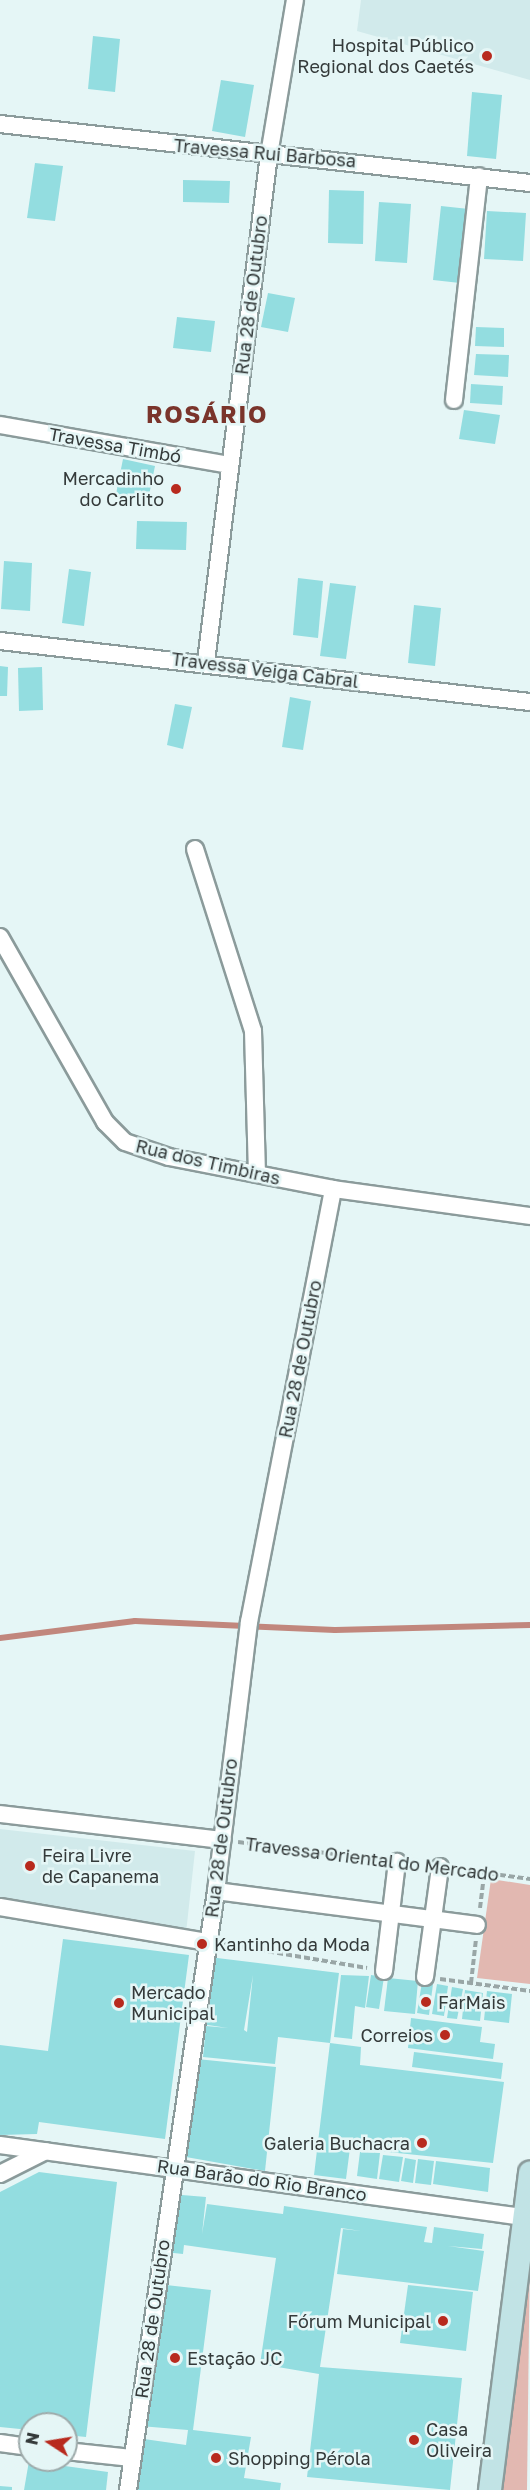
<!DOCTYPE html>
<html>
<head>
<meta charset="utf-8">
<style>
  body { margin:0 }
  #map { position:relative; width:530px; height:2490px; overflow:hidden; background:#e5f6f6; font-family:"Golos Text",sans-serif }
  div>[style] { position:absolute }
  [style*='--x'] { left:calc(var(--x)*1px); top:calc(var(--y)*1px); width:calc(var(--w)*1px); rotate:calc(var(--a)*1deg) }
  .built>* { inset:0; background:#d1eaeb }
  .green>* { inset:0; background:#e2b8b1 }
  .stream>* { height:6px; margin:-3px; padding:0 3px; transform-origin:3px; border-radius:3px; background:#c1877d }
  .building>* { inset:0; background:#93dde0 }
  .path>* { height:4px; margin-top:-2px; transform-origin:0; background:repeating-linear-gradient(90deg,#99a6a6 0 6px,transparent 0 9px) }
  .roads { filter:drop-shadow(2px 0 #8b9b9b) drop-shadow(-2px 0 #8b9b9b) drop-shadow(0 2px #8b9b9b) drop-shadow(0 -2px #8b9b9b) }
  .street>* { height:16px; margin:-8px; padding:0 8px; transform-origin:8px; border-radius:8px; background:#fff }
  .secondary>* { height:22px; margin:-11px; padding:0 11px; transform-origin:11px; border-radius:11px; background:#c1e3e5 }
  .dots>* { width:16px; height:16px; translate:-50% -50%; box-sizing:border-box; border:3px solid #e5f6f6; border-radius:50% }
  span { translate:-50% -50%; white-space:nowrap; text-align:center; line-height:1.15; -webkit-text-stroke:5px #e5f6f6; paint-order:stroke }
  .poi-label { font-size:18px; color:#343a3a }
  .right { translate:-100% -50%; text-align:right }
  .left { translate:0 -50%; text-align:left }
  .street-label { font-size:18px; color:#343a3a }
  .district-label { font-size:24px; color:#7a342b; font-weight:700; letter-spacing:1.5px }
  .north { position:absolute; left:18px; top:2412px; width:60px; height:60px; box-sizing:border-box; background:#e5f6f6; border:2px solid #9eabab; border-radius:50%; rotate:282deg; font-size:16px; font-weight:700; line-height:24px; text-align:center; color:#343a3a }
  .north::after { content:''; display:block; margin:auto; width:21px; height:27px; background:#b82a1e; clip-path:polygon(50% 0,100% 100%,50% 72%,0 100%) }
</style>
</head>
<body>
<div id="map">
  <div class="built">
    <div style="clip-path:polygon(361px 0,530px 0,530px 80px,357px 31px)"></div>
    <div style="clip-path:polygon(0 1829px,195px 1851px,186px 1933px,0 1902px)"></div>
  </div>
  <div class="green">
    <div style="clip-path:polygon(491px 1879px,530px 1885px,530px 1984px,477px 1978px)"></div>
    <div style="clip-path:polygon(530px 2243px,527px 2490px,499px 2490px)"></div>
  </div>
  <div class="stream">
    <div style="--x:0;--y:1638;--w:136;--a:-7.2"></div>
    <div style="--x:135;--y:1621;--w:200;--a:2.6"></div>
    <div style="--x:335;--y:1630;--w:195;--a:-1.5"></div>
  </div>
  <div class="building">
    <div style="clip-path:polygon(93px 36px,120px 39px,115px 92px,88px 89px)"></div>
    <div style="clip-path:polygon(221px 80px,254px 85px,245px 137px,212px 131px)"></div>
    <div style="clip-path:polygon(472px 92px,502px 95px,496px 159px,467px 156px)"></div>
    <div style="clip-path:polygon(35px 163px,63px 166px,55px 221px,27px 218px)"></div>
    <div style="clip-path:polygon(183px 180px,230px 181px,229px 203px,183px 202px)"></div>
    <div style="clip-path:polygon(329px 190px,364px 191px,363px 244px,328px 243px)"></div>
    <div style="clip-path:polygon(379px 202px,411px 204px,407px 263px,375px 261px)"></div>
    <div style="clip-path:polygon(441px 206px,469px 209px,460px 283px,433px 280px)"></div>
    <div style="clip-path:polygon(487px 211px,526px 213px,523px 261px,484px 259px)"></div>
    <div style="clip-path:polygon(268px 293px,295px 298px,288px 332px,261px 327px)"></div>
    <div style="clip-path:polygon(177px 317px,215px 321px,211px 352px,173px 348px)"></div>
    <div style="clip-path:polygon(476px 327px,504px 328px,504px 347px,475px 346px)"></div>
    <div style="clip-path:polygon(476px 354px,509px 355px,508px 377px,474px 375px)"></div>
    <div style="clip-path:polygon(471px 384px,503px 386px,502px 405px,470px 403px)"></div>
    <div style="clip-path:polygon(464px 410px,500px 415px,495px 444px,459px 439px)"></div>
    <div style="clip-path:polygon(123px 459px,155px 466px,148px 500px,116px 494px)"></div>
    <div style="clip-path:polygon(137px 521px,187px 522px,186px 550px,136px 549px)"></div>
    <div style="clip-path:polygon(4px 561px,32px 563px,30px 611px,1px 609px)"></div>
    <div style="clip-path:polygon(69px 569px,91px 572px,84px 626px,62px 623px)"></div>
    <div style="clip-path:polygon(298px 578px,323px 581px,318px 638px,293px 635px)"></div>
    <div style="clip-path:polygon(330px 583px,356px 586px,346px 659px,320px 656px)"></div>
    <div style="clip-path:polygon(414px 605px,441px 608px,435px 666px,408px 663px)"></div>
    <div style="clip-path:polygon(0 666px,8px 667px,7px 696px,0 696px)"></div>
    <div style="clip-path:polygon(42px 667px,43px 710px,19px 711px,18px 668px)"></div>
    <div style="clip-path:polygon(290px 697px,311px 701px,303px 750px,282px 747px)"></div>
    <div style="clip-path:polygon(175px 704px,192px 707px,183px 749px,167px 745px)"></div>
    <div style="clip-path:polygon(63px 1939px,189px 1955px,165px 2139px,39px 2122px,37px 2134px,0 2135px,0 2045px,48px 2051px)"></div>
    <div style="clip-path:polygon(evenodd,209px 1957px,339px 1973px,330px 2043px,278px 2037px,275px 2064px,203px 2057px,206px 2026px,228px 2028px,201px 2024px,209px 1957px,253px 1975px,247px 2032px,244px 2030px,253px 1975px)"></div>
    <div style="clip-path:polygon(341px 1975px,369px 1976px,365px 2008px,355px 2006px,352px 2039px,334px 2037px)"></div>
    <div style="clip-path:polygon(371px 1975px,384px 1977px,379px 2009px,366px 2007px)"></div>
    <div style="clip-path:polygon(388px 1978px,418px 1981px,415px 2014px,384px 2011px)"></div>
    <div style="clip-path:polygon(422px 1982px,433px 1984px,429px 2015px,417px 2013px)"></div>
    <div style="clip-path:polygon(437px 1984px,448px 1986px,444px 2016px,432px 2014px)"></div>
    <div style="clip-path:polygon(452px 1987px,463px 1989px,457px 2019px,447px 2018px)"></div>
    <div style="clip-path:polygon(465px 1990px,483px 1993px,480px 2021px,462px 2019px)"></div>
    <div style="clip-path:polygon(487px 1991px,512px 1994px,509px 2023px,484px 2020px)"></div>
    <div style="clip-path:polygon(411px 2018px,482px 2027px,480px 2042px,495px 2044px,493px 2059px,408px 2048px)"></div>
    <div style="clip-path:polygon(330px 2043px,361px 2047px,360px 2065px,504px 2082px,493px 2163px,350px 2148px,346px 2179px,314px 2175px)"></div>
    <div style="clip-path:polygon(414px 2052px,503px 2063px,501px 2079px,412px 2067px)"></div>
    <div style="clip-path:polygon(197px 2059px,276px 2067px,265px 2171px,186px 2157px)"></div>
    <div style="clip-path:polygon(360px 2152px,380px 2153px,377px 2179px,357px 2176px)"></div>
    <div style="clip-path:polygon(383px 2155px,403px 2157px,399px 2182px,379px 2179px)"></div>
    <div style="clip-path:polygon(405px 2158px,416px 2160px,413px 2183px,401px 2181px)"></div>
    <div style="clip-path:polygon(418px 2159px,434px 2161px,431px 2185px,415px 2183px)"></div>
    <div style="clip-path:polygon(436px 2161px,490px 2168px,488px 2192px,433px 2184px)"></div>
    <div style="clip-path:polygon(39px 2172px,117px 2182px,86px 2437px,66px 2435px,66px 2424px,30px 2424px,30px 2430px,0 2427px,0 2192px)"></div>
    <div style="clip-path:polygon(170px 2194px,206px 2197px,202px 2234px,207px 2204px,283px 2214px,284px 2206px,427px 2227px,424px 2242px,432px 2243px,434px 2227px,484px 2234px,482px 2249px,448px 2246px,484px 2251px,478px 2291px,337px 2274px,343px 2229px,361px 2231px,341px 2228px,320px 2367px,462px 2378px,450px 2490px,307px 2477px,319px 2374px,260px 2364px,276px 2258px,184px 2245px,183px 2254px,164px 2252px)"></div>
    <div style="clip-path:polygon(157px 2284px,211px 2290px,193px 2430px,251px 2437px,244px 2478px,281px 2483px,280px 2490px,130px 2490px,137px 2438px,186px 2445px,188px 2430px,140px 2426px)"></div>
    <div style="clip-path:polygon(408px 2285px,473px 2292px,466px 2351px,400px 2343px)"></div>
    <div style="clip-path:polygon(29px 2461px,108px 2472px,106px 2490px,24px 2490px)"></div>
    <div style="clip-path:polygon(0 2486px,12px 2487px,12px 2490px,0 2490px)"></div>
  </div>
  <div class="path">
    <div style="--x:238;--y:1842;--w:145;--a:7.1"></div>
    <div style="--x:455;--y:1869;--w:76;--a:7.6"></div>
    <div style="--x:480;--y:1908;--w:35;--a:-83"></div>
    <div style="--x:224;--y:1944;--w:145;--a:9.5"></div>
    <div style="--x:440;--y:1979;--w:91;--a:7.6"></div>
    <div style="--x:471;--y:1983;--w:44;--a:-83.5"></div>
  </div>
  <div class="roads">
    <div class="street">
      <div style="--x:0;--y:124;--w:533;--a:6.35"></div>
      <div style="--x:454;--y:400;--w:225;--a:-83.6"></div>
      <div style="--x:0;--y:425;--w:233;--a:9.9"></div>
      <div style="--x:0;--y:641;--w:533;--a:6.57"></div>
      <div style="--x:206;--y:662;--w:511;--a:-82.92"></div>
      <div style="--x:269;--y:155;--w:157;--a:-80.5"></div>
      <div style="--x:195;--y:849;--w:191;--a:72.3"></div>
      <div style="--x:253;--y:1031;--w:143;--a:88.4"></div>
      <div style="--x:0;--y:937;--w:213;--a:60.4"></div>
      <div style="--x:105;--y:1122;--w:28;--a:45"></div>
      <div style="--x:125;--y:1142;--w:46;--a:18.8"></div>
      <div style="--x:169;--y:1157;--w:167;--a:11"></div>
      <div style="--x:333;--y:1189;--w:199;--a:7.8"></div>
      <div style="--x:0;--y:1814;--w:224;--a:6.7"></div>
      <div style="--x:216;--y:1891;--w:263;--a:7.4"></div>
      <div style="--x:0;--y:1907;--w:211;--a:9.6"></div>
      <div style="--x:384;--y:1971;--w:110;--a:-83.2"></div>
      <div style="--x:425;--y:1977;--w:111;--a:-82.2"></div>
      <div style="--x:0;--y:2145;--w:535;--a:7.84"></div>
      <div style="--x:0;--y:2174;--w:51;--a:-26.6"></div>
      <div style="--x:0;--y:2443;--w:30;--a:8"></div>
      <div style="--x:66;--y:2451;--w:66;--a:6.1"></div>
      <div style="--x:128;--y:2490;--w:605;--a:-81.64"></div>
      <div style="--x:216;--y:1891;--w:271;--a:-83"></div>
      <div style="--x:249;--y:1622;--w:441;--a:-79"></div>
    </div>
    <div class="secondary">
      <div style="--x:490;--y:2490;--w:320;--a:-82.8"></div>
    </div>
  </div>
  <div class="dots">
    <div style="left:487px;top:56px;background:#b82a1e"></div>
    <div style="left:176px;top:489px;background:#b82a1e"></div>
    <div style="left:30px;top:1866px;background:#b82a1e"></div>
    <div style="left:202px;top:1944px;background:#b82a1e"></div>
    <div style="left:426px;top:2002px;background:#b82a1e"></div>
    <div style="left:119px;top:2003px;background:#b82a1e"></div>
    <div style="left:445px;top:2035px;background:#b82a1e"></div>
    <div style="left:422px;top:2143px;background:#b82a1e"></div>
    <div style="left:443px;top:2321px;background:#b82a1e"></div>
    <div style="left:175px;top:2358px;background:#b82a1e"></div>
    <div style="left:414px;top:2440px;background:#b82a1e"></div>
    <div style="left:216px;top:2458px;background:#b82a1e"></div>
  </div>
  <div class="poi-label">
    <span class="right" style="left:474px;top:56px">Hospital Público<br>Regional dos Caetés</span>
    <span class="right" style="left:164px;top:489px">Mercadinho<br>do Carlito</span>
    <span class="left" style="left:42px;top:1866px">Feira Livre<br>de Capanema</span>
    <span class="left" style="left:214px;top:1944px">Kantinho da Moda</span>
    <span class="left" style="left:131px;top:2003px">Mercado<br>Municipal</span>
    <span class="left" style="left:438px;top:2002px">FarMais</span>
    <span class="right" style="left:433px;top:2035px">Correios</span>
    <span class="right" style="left:410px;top:2143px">Galeria Buchacra</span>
    <span class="right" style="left:431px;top:2321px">Fórum Municipal</span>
    <span class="left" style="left:187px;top:2358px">Estação JC</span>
    <span class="left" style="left:426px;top:2440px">Casa<br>Oliveira</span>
    <span class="left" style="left:228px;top:2458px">Shopping Pérola</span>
  </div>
  <div class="street-label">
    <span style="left:265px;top:153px;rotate:5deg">Travessa Rui Barbosa</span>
    <span style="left:251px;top:295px;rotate:-83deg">Rua 28 de Outubro</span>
    <span style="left:115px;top:445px;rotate:10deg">Travessa Timbó</span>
    <span style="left:265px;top:670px;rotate:7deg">Travessa Veiga Cabral</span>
    <span style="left:208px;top:1162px;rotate:13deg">Rua dos Timbiras</span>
    <span style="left:300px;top:1359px;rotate:-79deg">Rua 28 de Outubro</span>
    <span style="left:221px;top:1838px;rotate:-83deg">Rua 28 de Outubro</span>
    <span style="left:372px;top:1859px;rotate:7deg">Travessa Oriental do Mercado</span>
    <span style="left:262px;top:2180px;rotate:8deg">Rua Barão do Rio Branco</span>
    <span style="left:152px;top:2319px;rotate:-82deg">Rua 28 de Outubro</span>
  </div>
  <div class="district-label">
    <span style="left:207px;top:414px">ROSÁRIO</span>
  </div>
  <div class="north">N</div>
</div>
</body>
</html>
